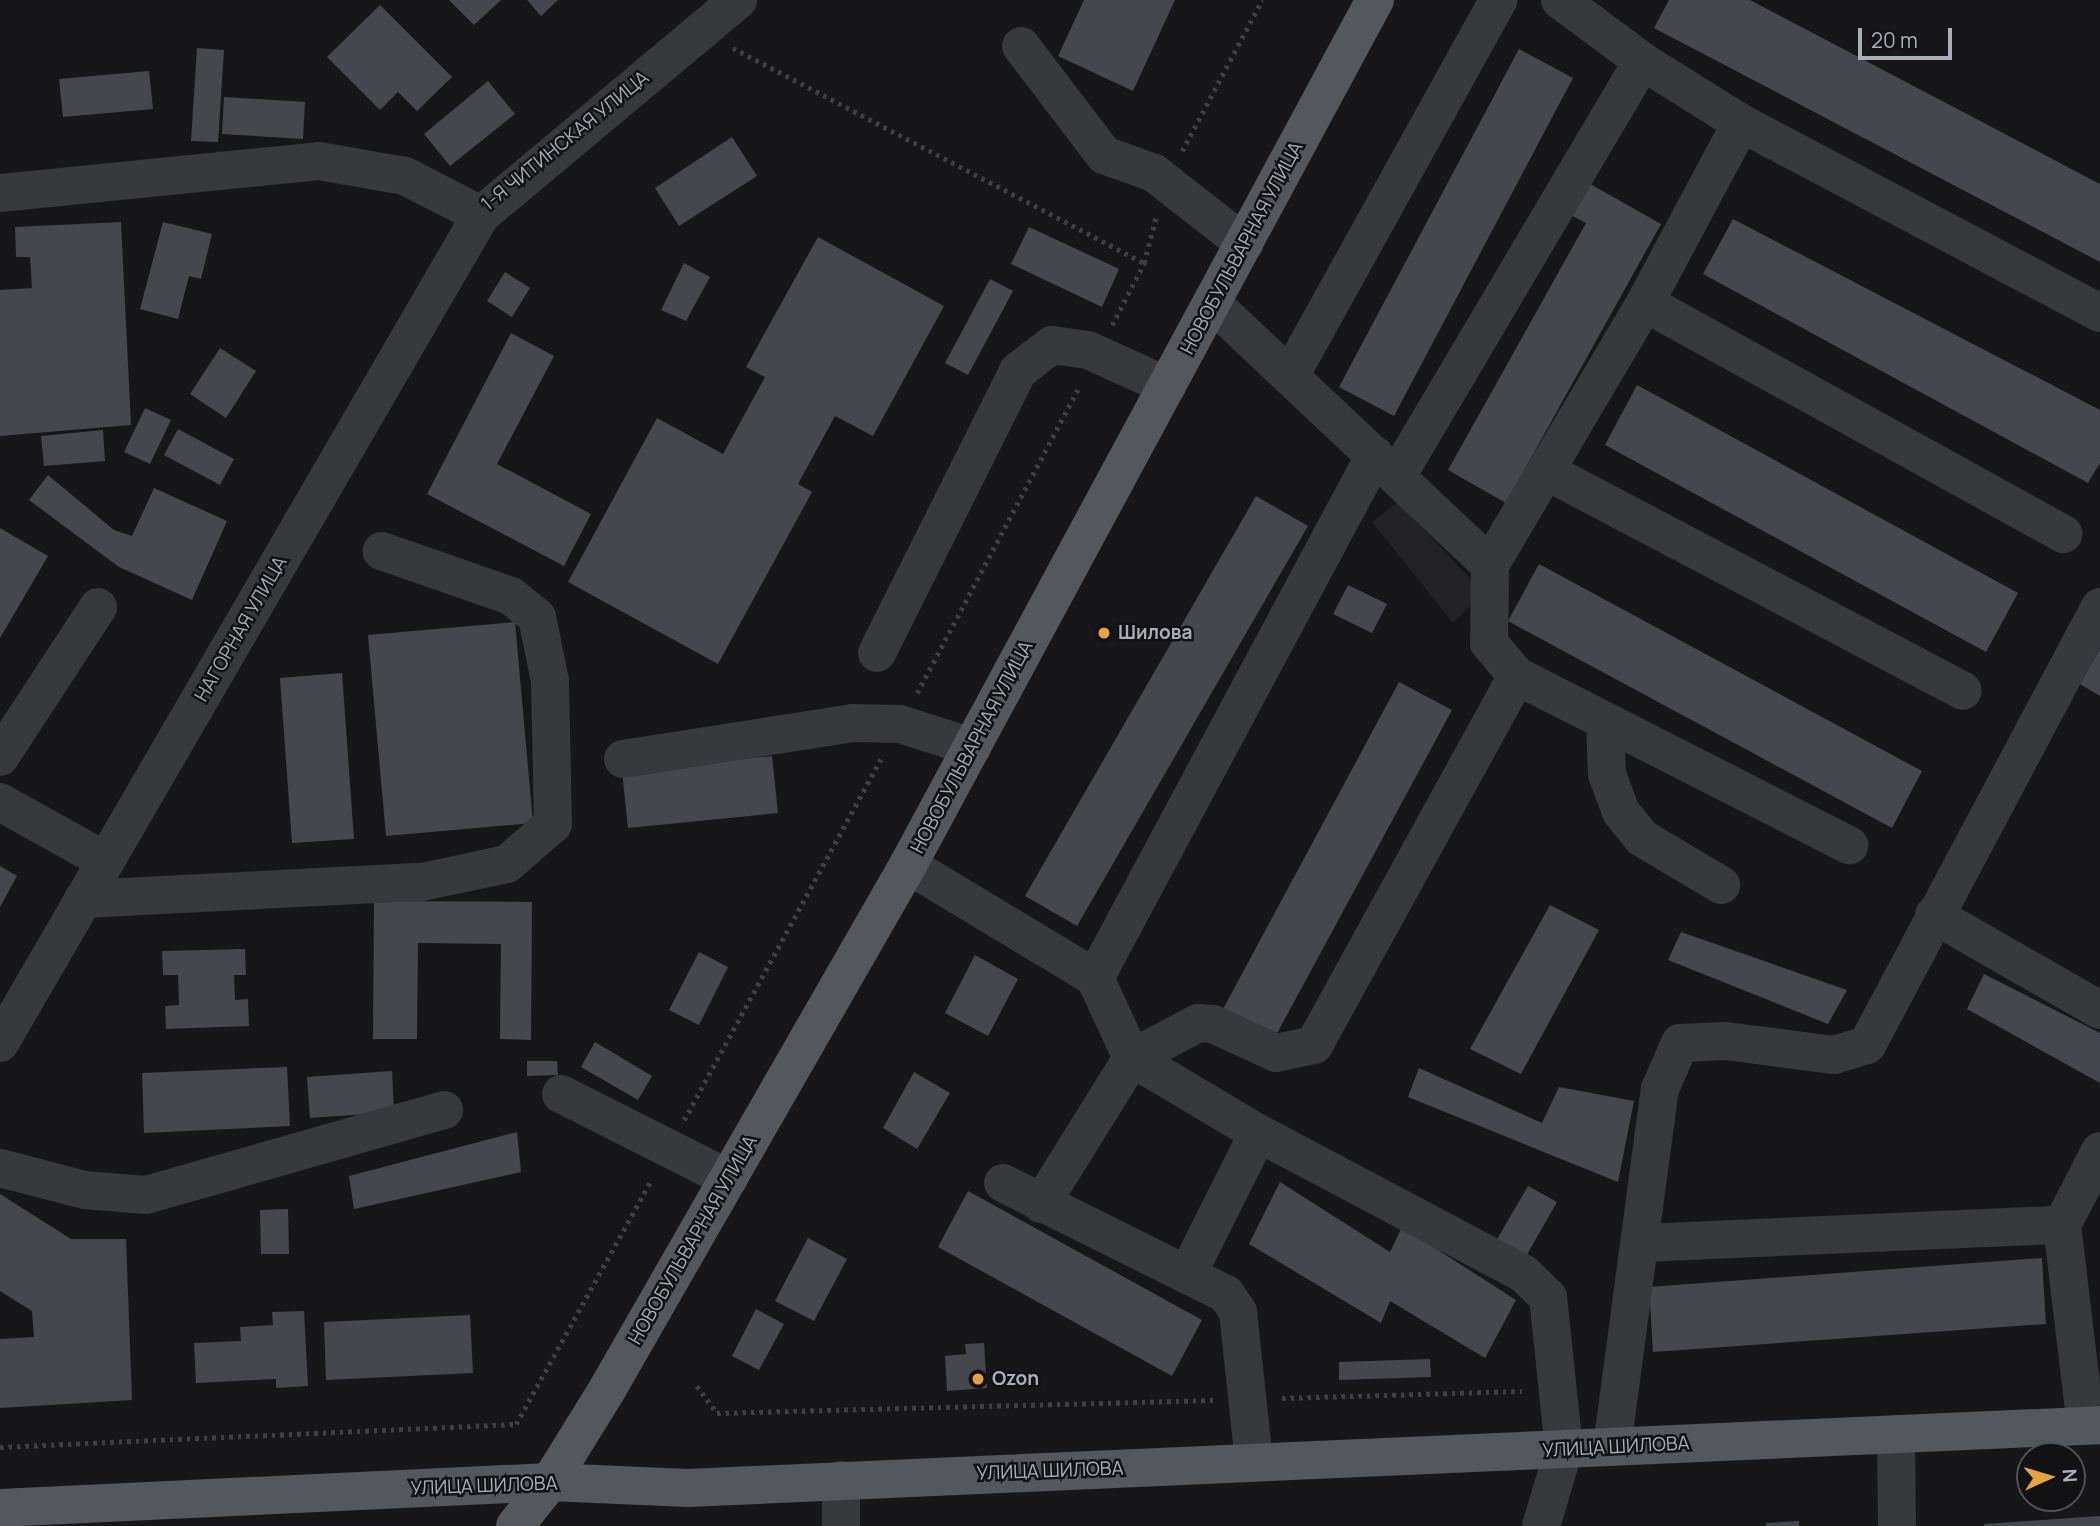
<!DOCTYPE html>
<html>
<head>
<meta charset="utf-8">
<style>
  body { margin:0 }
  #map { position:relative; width:2100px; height:1526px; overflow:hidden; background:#171719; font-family:Manrope,sans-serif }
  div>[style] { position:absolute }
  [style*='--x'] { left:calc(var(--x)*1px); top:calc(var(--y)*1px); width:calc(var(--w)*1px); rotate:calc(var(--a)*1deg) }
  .built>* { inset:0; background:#232326 }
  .building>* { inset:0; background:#46474c }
  .path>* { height:4.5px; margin-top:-2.25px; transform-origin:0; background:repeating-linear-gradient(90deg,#3e4044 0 3.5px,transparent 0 8.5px) }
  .minor>* { height:38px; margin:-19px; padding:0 19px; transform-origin:19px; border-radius:19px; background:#38393d }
  .major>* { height:38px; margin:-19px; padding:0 19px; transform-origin:19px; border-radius:19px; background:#54575c }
  .dots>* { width:19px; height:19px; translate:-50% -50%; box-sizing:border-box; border:4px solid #121214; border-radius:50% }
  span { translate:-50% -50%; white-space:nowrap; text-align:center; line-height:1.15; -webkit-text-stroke:5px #121214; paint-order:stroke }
  .street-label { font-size:19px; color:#aaafb8 }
  .poi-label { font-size:19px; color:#aaafb8; font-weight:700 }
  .left { translate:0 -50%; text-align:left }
  .north { position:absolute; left:2016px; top:1442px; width:70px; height:70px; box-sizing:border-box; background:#121214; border:2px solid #4f5156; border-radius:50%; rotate:86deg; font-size:19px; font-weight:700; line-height:28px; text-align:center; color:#aaafb8 }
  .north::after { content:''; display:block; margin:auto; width:24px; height:32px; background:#e6a342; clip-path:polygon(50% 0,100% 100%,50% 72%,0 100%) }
  .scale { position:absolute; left:1858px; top:28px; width:94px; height:32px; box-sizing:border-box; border:4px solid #aaafb8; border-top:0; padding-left:9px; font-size:21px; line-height:24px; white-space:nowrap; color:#aaafb8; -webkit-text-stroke:5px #121214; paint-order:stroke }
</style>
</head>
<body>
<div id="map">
  <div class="built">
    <div style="clip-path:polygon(1398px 502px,1483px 592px,1453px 623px,1372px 522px)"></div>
  </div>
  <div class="building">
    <div style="clip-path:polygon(449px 0,501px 0,474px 25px)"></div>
    <div style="clip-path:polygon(527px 0,558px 0,541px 16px)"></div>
    <div style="clip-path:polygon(1084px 0,1175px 0,1133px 91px,1058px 56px)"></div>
    <div style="clip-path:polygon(1669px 0,1750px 0,2100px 184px,2100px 262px,1654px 28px)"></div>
    <div style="clip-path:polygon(380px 5px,452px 77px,417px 111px,398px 92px,380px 110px,327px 57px)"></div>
    <div style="clip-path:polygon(197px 48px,224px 50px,218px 142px,191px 141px)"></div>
    <div style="clip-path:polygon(1519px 49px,1573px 78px,1394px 416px,1339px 387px)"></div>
    <div style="clip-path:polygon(149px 71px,153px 109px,63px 117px,59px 79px)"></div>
    <div style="clip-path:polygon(488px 81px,515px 114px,450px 166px,424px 134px)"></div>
    <div style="clip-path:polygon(224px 97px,305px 102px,303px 139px,222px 134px)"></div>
    <div style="clip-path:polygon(732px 137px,757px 176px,679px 226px,655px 188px)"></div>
    <div style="clip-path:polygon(1585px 181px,1661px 224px,1506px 503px,1448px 470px,1586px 223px,1567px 213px)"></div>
    <div style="clip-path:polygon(1733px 219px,2100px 410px,2100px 463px,2088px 483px,1703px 274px)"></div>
    <div style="clip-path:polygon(121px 222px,131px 425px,0 436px,0 290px,32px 288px,30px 257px,16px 257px,15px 227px)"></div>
    <div style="clip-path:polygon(163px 222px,212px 234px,201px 279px,189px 276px,178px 319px,140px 309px)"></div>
    <div style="clip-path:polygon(1029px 227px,1119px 269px,1102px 307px,1011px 264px)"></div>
    <div style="clip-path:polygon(818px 237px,944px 306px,873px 436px,835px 416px,798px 484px,812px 492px,718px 664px,568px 582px,657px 418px,723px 454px,765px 377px,746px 367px)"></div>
    <div style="clip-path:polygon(684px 263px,710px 277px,686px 321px,661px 310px)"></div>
    <div style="clip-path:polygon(505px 272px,530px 288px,512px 317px,487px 301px)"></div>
    <div style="clip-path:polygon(990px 279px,1013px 291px,968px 375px,945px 363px)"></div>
    <div style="clip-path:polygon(511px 333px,554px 356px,497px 464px,591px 514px,564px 566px,427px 494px)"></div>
    <div style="clip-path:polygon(220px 348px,256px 371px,226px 418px,190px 394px)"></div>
    <div style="clip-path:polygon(1637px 385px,2018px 593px,1986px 652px,1605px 445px)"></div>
    <div style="clip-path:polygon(145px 408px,171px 420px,150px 464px,124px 452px)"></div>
    <div style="clip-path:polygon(178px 429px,234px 459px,220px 485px,164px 455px)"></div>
    <div style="clip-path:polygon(103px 430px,105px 461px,44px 466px,41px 436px)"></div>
    <div style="clip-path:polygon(48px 475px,114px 530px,132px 536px,154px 488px,227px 521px,192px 600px,119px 567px,29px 500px)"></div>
    <div style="clip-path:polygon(1256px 496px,1308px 526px,1077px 926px,1025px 896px)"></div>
    <div style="clip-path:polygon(0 528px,48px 556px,0 638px)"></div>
    <div style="clip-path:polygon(1539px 564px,1922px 771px,1892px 828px,1508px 621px)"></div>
    <div style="clip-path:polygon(1348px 585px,1387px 604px,1372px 633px,1333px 614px)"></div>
    <div style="clip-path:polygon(515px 622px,533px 823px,386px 836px,368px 635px)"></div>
    <div style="clip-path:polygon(2100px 648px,2100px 696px,2080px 684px)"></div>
    <div style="clip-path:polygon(342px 673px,354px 839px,292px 843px,280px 678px)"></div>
    <div style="clip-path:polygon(1399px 682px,1452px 710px,1274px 1039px,1222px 1011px)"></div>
    <div style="clip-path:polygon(772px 756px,778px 813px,628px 828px,622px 771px)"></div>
    <div style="clip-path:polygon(0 866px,17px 876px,0 907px)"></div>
    <div style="clip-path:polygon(374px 901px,532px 902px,531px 1040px,500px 1039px,501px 944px,418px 943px,417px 1039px,373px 1039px)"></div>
    <div style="clip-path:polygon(1550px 905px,1599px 930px,1521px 1074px,1470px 1049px)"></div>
    <div style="clip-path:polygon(1681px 932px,1847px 990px,1828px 1024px,1668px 960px)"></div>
    <div style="clip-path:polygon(245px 949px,246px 975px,234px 975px,235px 1000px,248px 999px,249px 1026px,166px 1029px,165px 1006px,179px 1005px,178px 975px,163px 975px,162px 951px)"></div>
    <div style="clip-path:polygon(699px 952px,728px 967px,699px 1025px,669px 1010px)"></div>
    <div style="clip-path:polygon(975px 955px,1018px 979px,988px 1036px,945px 1013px)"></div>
    <div style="clip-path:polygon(1984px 974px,2100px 1033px,2100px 1083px,1967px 1009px)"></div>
    <div style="clip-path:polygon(595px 1042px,652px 1076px,638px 1100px,581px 1067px)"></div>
    <div style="clip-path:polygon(527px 1061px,557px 1061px,558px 1075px,527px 1076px)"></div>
    <div style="clip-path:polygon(287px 1067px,290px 1126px,144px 1133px,142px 1073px)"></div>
    <div style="clip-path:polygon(1419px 1068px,1542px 1123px,1559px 1087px,1634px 1101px,1618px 1182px,1408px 1097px)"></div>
    <div style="clip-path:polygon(392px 1071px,394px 1112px,310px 1118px,307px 1077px)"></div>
    <div style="clip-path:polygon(914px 1072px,950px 1093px,917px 1149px,883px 1128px)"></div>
    <div style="clip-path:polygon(517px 1132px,521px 1172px,354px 1209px,349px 1176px)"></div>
    <div style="clip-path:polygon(1280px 1182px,1390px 1252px,1402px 1227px,1516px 1300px,1485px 1358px,1390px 1301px,1381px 1323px,1249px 1244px)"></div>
    <div style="clip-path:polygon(1528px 1186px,1557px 1202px,1521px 1265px,1492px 1248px)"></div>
    <div style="clip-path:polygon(968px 1191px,1202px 1320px,1172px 1376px,938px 1247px)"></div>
    <div style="clip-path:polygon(0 1194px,71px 1239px,126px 1239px,132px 1400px,0 1408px,0 1339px,34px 1337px,32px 1311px,0 1291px)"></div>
    <div style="clip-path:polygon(288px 1209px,289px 1254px,261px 1254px,260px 1210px)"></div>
    <div style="clip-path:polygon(808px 1238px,847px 1259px,814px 1321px,775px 1301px)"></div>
    <div style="clip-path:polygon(2042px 1258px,2046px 1324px,1653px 1352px,1649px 1287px)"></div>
    <div style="clip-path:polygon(756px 1309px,784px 1324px,759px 1370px,732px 1356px)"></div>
    <div style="clip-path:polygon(304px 1311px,308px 1386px,276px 1388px,276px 1379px,196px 1383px,194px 1343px,241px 1341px,240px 1327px,273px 1325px,272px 1312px)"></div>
    <div style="clip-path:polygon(470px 1315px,473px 1373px,326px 1380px,324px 1322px)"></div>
    <div style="clip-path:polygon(984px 1343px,987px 1388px,947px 1391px,945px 1356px,966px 1354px,965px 1344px)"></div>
    <div style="clip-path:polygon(1430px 1359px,1431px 1377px,1339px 1380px,1339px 1362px)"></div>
    <div style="clip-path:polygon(2100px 1516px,2100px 1526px,1984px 1526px,1984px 1524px)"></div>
    <div style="clip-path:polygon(1799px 1521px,1799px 1526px,1766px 1526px,1766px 1523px)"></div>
  </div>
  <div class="path">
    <div style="--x:733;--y:48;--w:464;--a:27.6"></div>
    <div style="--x:1182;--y:151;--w:171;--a:-62.1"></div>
    <div style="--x:1112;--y:325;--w:70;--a:-62.7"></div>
    <div style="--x:1144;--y:263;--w:48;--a:-75.4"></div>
    <div style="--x:917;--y:693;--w:348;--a:-62.1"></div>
    <div style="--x:684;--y:1120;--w:411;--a:-61.4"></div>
    <div style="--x:697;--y:1386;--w:34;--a:53"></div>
    <div style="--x:717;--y:1413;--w:497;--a:-1.5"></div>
    <div style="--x:1282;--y:1398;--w:240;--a:-1.7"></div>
    <div style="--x:0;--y:1447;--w:517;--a:-2.55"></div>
    <div style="--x:516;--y:1424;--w:279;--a:-61"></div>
  </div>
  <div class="minor">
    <div style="--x:1560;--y:0;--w:102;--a:36.6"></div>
    <div style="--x:1021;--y:46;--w:137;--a:52.7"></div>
    <div style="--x:1104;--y:155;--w:53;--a:19.8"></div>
    <div style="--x:1154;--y:173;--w:115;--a:38"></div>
    <div style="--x:0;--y:193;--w:321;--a:-5.7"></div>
    <div style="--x:319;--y:161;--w:87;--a:9.9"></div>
    <div style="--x:405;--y:176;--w:85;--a:27.2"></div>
    <div style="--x:481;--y:215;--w:335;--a:-39.9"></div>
    <div style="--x:1212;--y:303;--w:382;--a:43.3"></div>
    <div style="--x:1490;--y:565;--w:304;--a:-59.4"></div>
    <div style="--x:1645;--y:303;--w:204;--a:-61.9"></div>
    <div style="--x:1645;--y:303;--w:478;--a:28.9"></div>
    <div style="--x:1290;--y:376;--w:430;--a:-61"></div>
    <div style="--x:1546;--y:471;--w:471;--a:27.8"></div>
    <div style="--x:1397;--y:476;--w:482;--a:-59.4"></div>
    <div style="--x:1642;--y:61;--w:117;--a:32.1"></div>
    <div style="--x:1741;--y:123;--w:406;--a:27.9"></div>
    <div style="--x:1490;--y:565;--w:78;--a:90.7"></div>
    <div style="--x:1489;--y:643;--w:43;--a:49.7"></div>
    <div style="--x:1517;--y:676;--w:373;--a:27"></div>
    <div style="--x:877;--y:653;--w:315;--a:-63.4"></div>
    <div style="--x:1018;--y:371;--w:43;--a:-37.4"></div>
    <div style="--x:1052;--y:345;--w:36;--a:8"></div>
    <div style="--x:1088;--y:350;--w:87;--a:24.5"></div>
    <div style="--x:1605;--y:724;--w:50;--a:87.7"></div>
    <div style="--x:1607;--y:774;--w:40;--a:69.8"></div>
    <div style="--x:1621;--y:812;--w:33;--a:51"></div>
    <div style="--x:1642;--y:838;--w:92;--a:30.7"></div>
    <div style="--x:0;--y:757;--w:179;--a:-56.8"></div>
    <div style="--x:623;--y:759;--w:233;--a:-8.9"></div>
    <div style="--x:853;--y:723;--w:47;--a:1.2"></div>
    <div style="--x:900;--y:724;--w:76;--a:17.7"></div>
    <div style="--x:0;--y:802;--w:121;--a:29.1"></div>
    <div style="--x:908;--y:865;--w:218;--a:31.1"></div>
    <div style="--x:1095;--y:978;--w:88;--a:65.2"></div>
    <div style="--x:1132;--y:1058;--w:172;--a:121.9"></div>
    <div style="--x:83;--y:899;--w:339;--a:-2.9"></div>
    <div style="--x:422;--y:882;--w:87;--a:-12"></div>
    <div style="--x:507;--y:864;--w:61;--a:-41"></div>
    <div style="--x:553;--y:824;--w:143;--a:-91.2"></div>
    <div style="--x:550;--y:681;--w:65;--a:-101.5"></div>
    <div style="--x:537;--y:617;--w:33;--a:-141"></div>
    <div style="--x:511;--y:596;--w:137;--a:-160.8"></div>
    <div style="--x:1934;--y:915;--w:191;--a:29.8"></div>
    <div style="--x:1095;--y:978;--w:593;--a:-61.84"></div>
    <div style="--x:0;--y:1043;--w:958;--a:-59.85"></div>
    <div style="--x:1132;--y:1058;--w:75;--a:-27.9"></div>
    <div style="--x:1198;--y:1023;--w:15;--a:4"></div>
    <div style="--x:1213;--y:1024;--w:69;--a:24.7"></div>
    <div style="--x:1276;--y:1053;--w:39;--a:-12"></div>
    <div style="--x:1314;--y:1045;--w:421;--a:-61.2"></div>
    <div style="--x:1132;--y:1058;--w:147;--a:30.8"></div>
    <div style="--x:561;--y:1094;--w:188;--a:26.8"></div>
    <div style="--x:0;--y:1168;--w:88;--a:14.5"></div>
    <div style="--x:85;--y:1190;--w:61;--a:4.7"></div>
    <div style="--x:146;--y:1195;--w:310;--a:-15.9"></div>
    <div style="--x:1003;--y:1183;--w:249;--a:26.5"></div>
    <div style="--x:1226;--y:1294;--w:22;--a:56"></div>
    <div style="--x:1238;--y:1312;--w:151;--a:83.9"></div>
    <div style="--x:2062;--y:1225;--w:202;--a:83.2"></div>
    <div style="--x:1642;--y:1243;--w:420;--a:-2.5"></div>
    <div style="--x:2062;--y:1225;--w:83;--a:-62.8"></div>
    <div style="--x:1189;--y:1271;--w:154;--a:-63.4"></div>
    <div style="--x:1258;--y:1133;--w:301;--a:27.9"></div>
    <div style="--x:1524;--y:1274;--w:33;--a:44"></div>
    <div style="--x:1548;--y:1297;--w:153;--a:84"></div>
    <div style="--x:1564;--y:1449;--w:80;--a:106.6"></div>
    <div style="--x:1896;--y:1434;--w:92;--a:89.4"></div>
    <div style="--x:1612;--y:1447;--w:361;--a:-82.4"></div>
    <div style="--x:1660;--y:1089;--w:50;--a:-66.5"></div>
    <div style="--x:1680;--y:1043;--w:46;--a:-2.5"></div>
    <div style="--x:1726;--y:1041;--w:109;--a:7.4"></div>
    <div style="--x:1834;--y:1055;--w:34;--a:-17"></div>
    <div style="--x:1867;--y:1045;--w:496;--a:-62"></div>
    <div style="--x:841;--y:1526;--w:46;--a:-90"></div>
  </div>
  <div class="major">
    <div style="--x:0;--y:1508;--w:551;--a:-2.71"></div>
    <div style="--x:550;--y:1482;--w:138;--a:2.5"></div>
    <div style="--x:688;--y:1488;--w:1413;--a:-2.55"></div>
    <div style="--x:515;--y:1526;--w:56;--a:-51.5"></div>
    <div style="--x:550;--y:1482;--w:110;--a:-58.3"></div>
    <div style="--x:608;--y:1388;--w:603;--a:-60.16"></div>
    <div style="--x:908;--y:865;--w:983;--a:-61.64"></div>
  </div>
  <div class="dots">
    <div style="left:1104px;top:633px;background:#e6a342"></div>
    <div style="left:978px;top:1379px;background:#e6a342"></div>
  </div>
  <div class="street-label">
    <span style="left:565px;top:141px;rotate:-39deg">1-Я ЧИТИНСКАЯ УЛИЦА</span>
    <span style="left:1242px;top:248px;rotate:-62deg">НОВОБУЛЬВАРНАЯ УЛИЦА</span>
    <span style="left:241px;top:629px;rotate:-60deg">НАГОРНАЯ УЛИЦА</span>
    <span style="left:972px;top:747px;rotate:-62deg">НОВОБУЛЬВАРНАЯ УЛИЦА</span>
    <span style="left:693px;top:1240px;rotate:-60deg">НОВОБУЛЬВАРНАЯ УЛИЦА</span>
    <span style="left:1616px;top:1447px;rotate:-3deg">УЛИЦА ШИЛОВА</span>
    <span style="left:1050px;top:1471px;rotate:-2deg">УЛИЦА ШИЛОВА</span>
    <span style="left:484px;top:1486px;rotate:-2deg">УЛИЦА ШИЛОВА</span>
  </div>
  <div class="poi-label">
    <span class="left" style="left:1118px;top:633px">Шилова</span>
    <span class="left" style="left:992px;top:1379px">Ozon</span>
  </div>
  <div class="north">N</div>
  <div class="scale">20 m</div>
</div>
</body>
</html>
